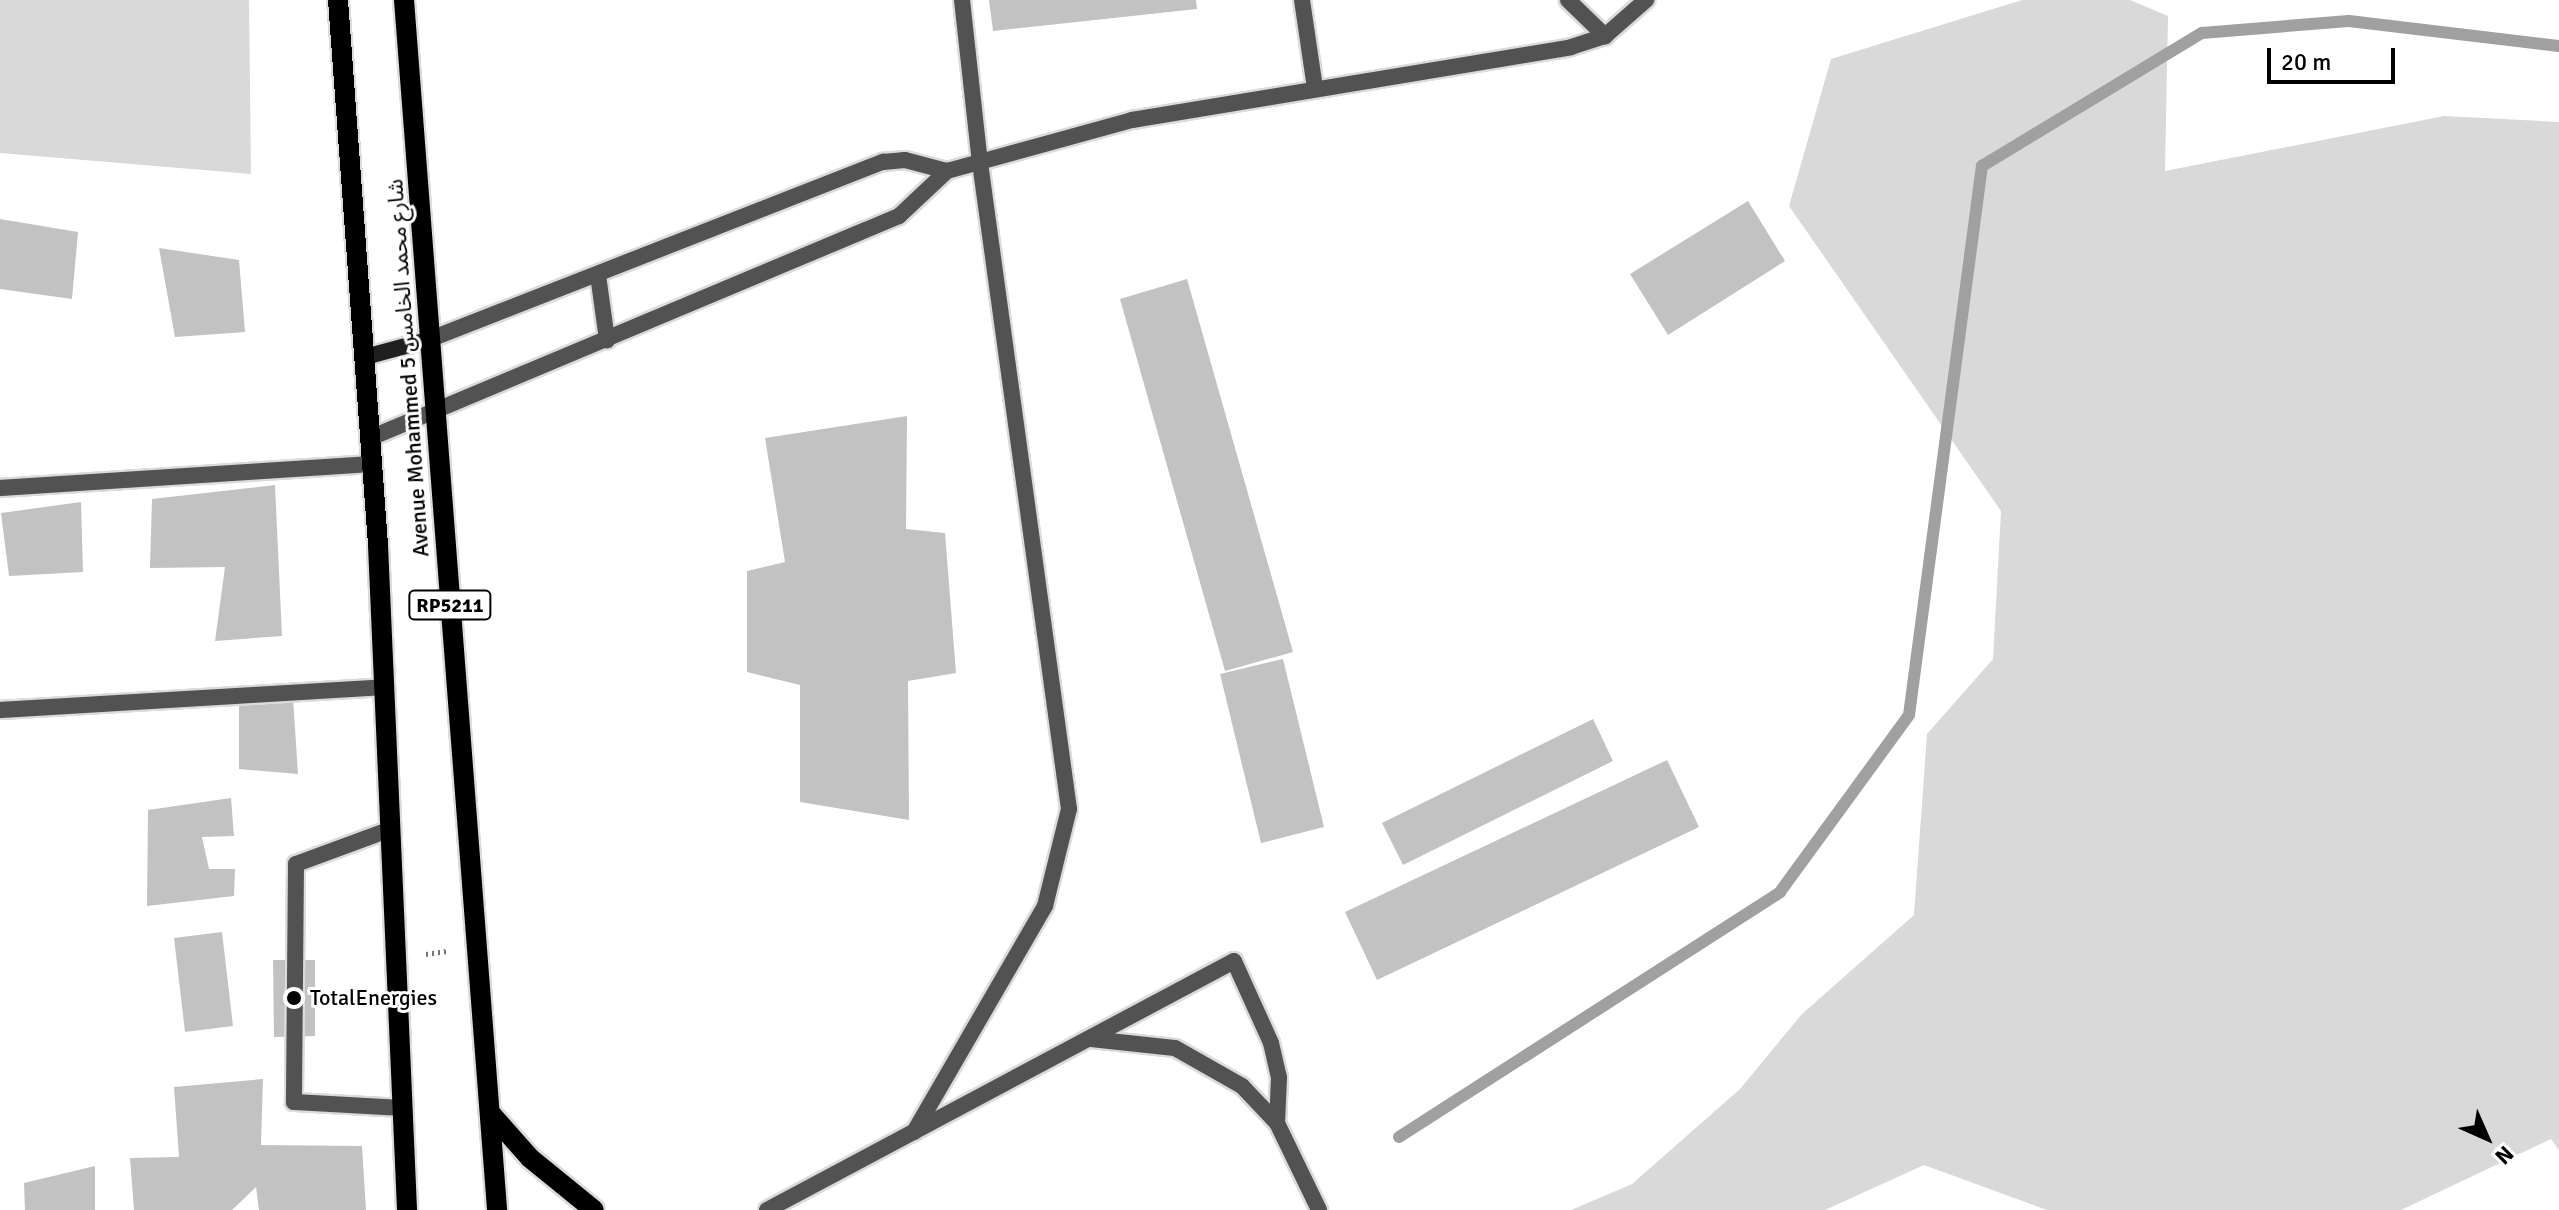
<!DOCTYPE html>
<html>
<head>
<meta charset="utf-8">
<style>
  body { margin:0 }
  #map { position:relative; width:2559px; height:1210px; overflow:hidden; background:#fff; font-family:Signika,"Noto Sans Arabic",sans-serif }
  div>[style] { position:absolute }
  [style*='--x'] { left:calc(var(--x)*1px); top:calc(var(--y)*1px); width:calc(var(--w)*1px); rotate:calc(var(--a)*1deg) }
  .green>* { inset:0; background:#d9d9d9 }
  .stream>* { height:12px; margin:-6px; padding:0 6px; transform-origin:6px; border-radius:6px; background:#a0a0a0 }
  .building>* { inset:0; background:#c2c2c2 }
  .path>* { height:5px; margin-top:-2.5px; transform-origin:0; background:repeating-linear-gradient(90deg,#747474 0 2px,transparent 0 6px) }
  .roads { filter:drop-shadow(2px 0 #dbdbdb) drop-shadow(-2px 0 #dbdbdb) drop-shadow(0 2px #dbdbdb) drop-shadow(0 -2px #dbdbdb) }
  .lane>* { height:16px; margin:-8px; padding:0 8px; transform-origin:8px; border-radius:8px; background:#525252 }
  .street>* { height:16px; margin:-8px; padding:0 8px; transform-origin:8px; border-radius:8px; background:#525252 }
  .secondary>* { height:16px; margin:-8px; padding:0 8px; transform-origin:8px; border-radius:8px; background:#1f1f1f }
  .primary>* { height:20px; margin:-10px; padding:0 10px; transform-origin:10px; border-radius:10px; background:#000 }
  .dots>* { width:22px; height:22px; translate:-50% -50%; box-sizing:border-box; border:4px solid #fff; border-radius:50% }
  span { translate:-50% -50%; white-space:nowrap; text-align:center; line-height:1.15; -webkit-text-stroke:6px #fff; paint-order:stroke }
  .shield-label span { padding:2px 6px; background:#fff; border:2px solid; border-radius:6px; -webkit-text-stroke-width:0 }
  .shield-label { font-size:20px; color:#000; font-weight:700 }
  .street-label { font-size:22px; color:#000 }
  .poi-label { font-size:22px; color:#000 }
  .left { translate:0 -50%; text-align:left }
  .north { position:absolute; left:2447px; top:1098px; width:80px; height:80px; -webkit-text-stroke:6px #fff; paint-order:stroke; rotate:135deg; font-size:22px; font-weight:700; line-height:32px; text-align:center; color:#000 }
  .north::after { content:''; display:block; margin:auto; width:28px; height:36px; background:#000; clip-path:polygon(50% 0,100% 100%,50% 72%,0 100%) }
  .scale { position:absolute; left:2267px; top:48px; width:128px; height:36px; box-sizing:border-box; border:4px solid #000; border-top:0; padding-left:10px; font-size:24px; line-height:28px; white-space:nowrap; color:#000; -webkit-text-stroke:6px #fff; paint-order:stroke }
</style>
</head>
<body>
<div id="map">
  <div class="green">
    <div style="clip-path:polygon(0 0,249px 0,251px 174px,0 153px)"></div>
    <div style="clip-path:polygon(2022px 0,2130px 0,2168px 16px,2165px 171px,2444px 116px,2559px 122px,2559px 1150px,2551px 1139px,2401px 1210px,2047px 1210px,1924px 1165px,1825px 1210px,1571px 1210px,1632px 1184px,1740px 1089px,1802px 1014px,1914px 915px,1927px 734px,1993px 659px,2001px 511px,1789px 206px,1831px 59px)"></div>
  </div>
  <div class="stream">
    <div style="--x:1399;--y:1137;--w:453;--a:-32.7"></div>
    <div style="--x:1780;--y:892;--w:219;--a:-53.9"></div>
    <div style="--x:1909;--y:715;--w:554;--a:-82.43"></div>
    <div style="--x:1982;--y:166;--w:257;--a:-31.2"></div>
    <div style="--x:2202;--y:33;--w:147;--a:-4.7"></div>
    <div style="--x:2349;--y:21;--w:211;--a:6.8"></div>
  </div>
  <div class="building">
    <div style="clip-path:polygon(989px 0,1196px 0,1197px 9px,993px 31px)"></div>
    <div style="clip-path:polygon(1748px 201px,1785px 261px,1668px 335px,1630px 274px)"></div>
    <div style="clip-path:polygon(0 219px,78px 232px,72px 299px,0 289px)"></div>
    <div style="clip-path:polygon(159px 248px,239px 260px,245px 332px,175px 337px)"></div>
    <div style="clip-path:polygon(1187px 279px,1293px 652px,1225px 671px,1120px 299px)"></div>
    <div style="clip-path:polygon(907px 416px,906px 529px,945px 533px,956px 673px,908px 681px,909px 820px,800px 802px,800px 685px,747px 672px,747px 571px,785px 562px,765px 438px)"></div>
    <div style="clip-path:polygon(275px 485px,282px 636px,215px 641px,225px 567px,150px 568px,152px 499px)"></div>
    <div style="clip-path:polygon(81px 502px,83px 572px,9px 576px,1px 513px)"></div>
    <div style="clip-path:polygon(1283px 659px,1324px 827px,1261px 843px,1220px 674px)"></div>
    <div style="clip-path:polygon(293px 698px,298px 774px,239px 769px,239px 702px)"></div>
    <div style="clip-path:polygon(1593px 719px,1613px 761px,1403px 865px,1382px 823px)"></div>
    <div style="clip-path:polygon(1667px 760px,1699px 827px,1377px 980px,1345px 912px)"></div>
    <div style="clip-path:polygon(231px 798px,234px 836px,202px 837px,209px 869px,235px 869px,234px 896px,147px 906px,148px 810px)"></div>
    <div style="clip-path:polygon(222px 932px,233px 1026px,185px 1032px,174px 938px)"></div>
    <div style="clip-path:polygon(273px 960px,315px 960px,315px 1036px,274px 1037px)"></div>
    <div style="clip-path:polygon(263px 1079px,261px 1145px,362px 1146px,366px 1210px,259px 1210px,256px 1187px,232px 1210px,134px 1210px,130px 1158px,179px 1157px,174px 1087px)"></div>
    <div style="clip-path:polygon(95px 1166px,95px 1210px,25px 1210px,24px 1183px)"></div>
  </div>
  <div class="path">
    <div style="--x:426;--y:954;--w:21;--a:-8"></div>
  </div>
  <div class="roads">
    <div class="lane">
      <div style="--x:598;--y:275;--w:66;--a:82.1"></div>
      <div style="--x:391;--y:829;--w:101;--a:159.8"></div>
      <div style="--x:296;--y:864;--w:238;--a:90.5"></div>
      <div style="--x:294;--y:1102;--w:109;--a:3.2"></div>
      <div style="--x:914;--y:1132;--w:261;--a:-59.9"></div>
      <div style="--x:1045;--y:906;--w:100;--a:-76.1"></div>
      <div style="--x:1069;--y:809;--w:652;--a:-97.84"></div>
    </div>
    <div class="street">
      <div style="--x:962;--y:0;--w:164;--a:83.7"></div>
      <div style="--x:1302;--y:0;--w:89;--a:81.6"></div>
      <div style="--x:1568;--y:0;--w:52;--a:44.2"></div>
      <div style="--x:428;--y:340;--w:489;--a:-21.4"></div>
      <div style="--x:883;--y:162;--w:22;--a:-5"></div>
      <div style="--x:905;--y:160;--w:43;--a:14.7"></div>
      <div style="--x:947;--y:171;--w:192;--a:-15.4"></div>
      <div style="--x:1132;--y:120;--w:445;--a:-9.4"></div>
      <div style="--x:1571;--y:47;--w:36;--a:-18"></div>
      <div style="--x:1605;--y:36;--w:55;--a:-41.3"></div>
      <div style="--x:370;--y:438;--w:574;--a:-22.77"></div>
      <div style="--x:899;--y:216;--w:66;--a:-43.2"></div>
      <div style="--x:0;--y:488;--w:372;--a:-3.7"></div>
      <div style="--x:0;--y:710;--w:386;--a:-3.4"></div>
      <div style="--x:1091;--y:1039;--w:84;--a:6.1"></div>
      <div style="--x:1175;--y:1048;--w:77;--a:29.6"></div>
      <div style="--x:1242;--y:1086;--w:51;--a:46.6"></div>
      <div style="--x:1277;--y:1123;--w:97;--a:64.2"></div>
      <div style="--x:767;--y:1210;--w:529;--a:-28.07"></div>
      <div style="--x:1234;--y:961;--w:90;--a:65.7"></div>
      <div style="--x:1271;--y:1043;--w:36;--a:77"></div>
      <div style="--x:1279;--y:1078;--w:45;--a:92.5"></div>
    </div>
    <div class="secondary">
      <div style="--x:365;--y:357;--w:65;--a:-15.1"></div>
    </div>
    <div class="primary">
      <div style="--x:338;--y:0;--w:546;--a:85.8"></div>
      <div style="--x:378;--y:545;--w:666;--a:87.5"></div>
      <div style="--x:404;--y:0;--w:1214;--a:85.6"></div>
      <div style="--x:491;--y:1114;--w:59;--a:48.4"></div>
      <div style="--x:530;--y:1158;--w:82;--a:39.1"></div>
    </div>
  </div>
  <div class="dots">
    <div style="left:294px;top:998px;background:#000"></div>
  </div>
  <div class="shield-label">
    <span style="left:450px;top:605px">RP5211</span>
  </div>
  <div class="street-label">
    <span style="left:408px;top:368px;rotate:-94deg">Avenue Mohammed 5 شارع محمد الخامس</span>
  </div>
  <div class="poi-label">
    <span class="left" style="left:310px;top:998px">TotalEnergies</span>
  </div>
  <div class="north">N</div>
  <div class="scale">20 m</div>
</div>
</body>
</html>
